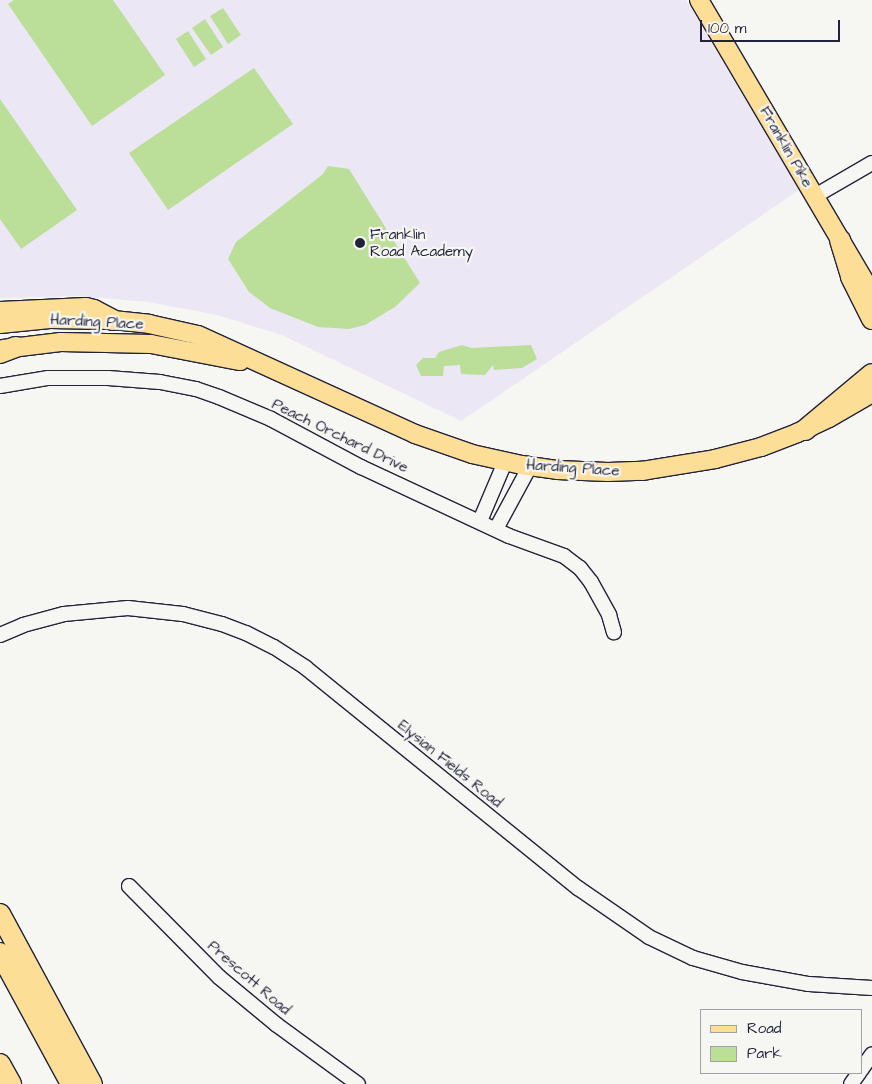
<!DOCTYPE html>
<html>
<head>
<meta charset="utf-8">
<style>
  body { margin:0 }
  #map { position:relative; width:872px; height:1084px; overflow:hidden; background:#f6f6f2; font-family:"Architects Daughter",sans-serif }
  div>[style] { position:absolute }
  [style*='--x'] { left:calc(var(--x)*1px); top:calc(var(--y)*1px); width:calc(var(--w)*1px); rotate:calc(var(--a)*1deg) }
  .built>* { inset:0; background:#ebe7f4 }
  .green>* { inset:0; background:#bbdf99 }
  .roads { filter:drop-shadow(1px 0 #22223b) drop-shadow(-1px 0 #22223b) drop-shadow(0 1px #22223b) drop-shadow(0 -1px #22223b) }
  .minor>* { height:14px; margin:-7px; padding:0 7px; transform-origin:7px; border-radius:7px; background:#f6f6f2 }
  .major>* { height:18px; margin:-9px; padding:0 9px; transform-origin:9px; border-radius:9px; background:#fdde96 }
  .highway>* { height:20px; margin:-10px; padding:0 10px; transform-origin:10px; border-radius:10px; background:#fdde96 }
  .dots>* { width:14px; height:14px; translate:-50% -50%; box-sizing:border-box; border:2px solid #f6f6f2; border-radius:50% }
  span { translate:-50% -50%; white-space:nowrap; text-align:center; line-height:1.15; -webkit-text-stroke:4.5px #f6f6f2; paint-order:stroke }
  .street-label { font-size:15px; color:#22223b }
  .poi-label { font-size:15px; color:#22223b }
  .left { translate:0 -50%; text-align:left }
  .legend { position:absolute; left:700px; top:1009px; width:162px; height:65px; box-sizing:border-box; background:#f6f6f2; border:1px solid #a1a1a9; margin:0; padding:6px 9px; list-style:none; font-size:15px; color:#22223b }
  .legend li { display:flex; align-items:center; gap:10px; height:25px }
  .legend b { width:25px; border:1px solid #a1a1a9 }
  .scale { position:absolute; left:700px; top:20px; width:140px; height:22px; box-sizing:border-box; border:2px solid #22223b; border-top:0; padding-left:6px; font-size:15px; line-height:18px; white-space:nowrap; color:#22223b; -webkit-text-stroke:4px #f6f6f2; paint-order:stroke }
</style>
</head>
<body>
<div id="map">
  <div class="built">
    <div style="clip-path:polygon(0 0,686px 0,799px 190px,461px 421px,282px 335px,217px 315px,149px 302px,80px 296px,0 298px)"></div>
  </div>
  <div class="green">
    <div style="clip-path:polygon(14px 0,113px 0,165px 75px,92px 126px,8px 4px)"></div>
    <div style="clip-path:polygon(223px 8px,241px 35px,228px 44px,210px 16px)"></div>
    <div style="clip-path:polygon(205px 19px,223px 47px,211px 55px,192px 28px)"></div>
    <div style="clip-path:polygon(188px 31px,206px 59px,194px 67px,176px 39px)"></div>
    <div style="clip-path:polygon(254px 68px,293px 124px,168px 210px,129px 153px)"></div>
    <div style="clip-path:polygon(0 99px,77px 210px,21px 249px,0 219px)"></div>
    <div style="clip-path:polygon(328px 166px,349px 169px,420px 283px,395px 307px,365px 325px,349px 329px,318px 327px,270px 308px,249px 292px,228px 259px,236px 242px,323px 174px)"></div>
    <div style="clip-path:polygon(462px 345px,472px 348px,531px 345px,537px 359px,522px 368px,494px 370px,493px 365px,485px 375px,461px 374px,460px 365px,444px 366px,443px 376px,421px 376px,416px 365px,423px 358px,435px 358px,439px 352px)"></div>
  </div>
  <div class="roads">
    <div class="minor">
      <div style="--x:815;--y:196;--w:66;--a:-30.1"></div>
      <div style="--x:0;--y:386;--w:49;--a:-9.5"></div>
      <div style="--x:48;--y:378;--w:60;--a:0"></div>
      <div style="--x:108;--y:378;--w:52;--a:4.4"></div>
      <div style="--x:160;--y:382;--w:37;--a:11"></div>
      <div style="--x:196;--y:389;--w:24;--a:19"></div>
      <div style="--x:219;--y:397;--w:56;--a:22.9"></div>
      <div style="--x:271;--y:419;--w:102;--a:28.1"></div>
      <div style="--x:361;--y:467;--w:163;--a:25"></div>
      <div style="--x:509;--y:536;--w:59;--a:20"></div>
      <div style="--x:564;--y:556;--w:20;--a:37"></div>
      <div style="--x:580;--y:568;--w:18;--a:52"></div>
      <div style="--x:591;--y:582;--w:38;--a:61"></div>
      <div style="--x:609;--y:615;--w:18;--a:74"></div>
      <div style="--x:480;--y:521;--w:64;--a:-67"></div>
      <div style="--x:496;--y:529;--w:72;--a:-61.6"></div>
      <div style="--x:0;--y:635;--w:25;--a:-23"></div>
      <div style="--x:23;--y:625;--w:42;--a:-15"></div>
      <div style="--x:64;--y:614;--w:64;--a:-5.4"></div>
      <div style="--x:128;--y:608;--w:55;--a:6.2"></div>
      <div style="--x:183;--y:614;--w:40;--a:14.4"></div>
      <div style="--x:222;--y:624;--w:26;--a:21"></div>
      <div style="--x:246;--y:633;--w:31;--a:27"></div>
      <div style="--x:274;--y:647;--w:38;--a:33"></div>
      <div style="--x:306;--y:668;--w:350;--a:39"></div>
      <div style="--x:578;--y:888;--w:86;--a:34.6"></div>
      <div style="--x:649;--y:937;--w:49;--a:25.5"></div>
      <div style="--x:693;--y:958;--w:51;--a:15.9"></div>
      <div style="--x:742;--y:972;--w:68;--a:10.2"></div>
      <div style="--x:809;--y:984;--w:63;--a:3.6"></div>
      <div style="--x:129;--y:886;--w:128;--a:45.3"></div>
      <div style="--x:219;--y:977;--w:75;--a:39.6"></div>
      <div style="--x:277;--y:1025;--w:100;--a:36.1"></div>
      <div style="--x:861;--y:1070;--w:19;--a:-55"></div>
      <div style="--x:851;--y:1084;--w:14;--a:-54"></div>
    </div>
    <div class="major">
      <div style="--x:699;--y:0;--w:341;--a:59.5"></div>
      <div style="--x:0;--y:324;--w:50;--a:-5.7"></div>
      <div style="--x:50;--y:319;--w:63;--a:0.9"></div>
      <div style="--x:113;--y:320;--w:36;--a:6"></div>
      <div style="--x:149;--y:324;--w:50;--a:12.7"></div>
      <div style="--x:198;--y:335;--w:239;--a:24.5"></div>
      <div style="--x:415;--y:434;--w:60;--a:19.3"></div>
      <div style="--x:472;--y:454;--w:51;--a:12.4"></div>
      <div style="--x:522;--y:465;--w:35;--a:8"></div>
      <div style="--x:557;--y:470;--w:51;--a:2.2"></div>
      <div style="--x:608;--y:472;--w:34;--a:-2"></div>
      <div style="--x:642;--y:471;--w:74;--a:-9.3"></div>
      <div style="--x:715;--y:459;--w:48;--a:-14.6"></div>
      <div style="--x:761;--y:447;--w:39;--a:-21"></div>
      <div style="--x:797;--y:433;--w:35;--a:-25"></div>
      <div style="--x:829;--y:418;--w:50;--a:-30.2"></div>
      <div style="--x:3;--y:349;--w:58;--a:-6.9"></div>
      <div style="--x:61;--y:342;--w:90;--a:1.3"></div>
      <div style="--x:151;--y:344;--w:91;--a:10.8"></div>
    </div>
    <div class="highway">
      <div style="--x:840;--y:240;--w:39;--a:73"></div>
      <div style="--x:851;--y:277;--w:47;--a:63.4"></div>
      <div style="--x:0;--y:312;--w:86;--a:-2.7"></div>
      <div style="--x:86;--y:308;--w:8;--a:14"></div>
      <div style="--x:94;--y:310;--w:21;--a:28"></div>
      <div style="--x:0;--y:353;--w:17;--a:-21"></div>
      <div style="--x:805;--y:430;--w:87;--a:-39.9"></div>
      <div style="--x:0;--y:914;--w:193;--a:61.6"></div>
      <div style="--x:0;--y:953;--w:149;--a:61.5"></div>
      <div style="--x:0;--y:1064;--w:23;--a:61"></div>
    </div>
  </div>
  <div class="dots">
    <div style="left:360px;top:243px;background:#22223b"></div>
  </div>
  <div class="street-label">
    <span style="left:786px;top:147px;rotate:60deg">Franklin Pike</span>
    <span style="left:97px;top:322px;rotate:3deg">Harding Place</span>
    <span style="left:340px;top:436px;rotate:26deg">Peach Orchard Drive</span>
    <span style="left:573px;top:468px;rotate:4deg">Harding Place</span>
    <span style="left:450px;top:764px;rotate:39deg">Elysian Fields Road</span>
    <span style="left:249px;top:978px;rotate:41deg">Prescott Road</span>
  </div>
  <div class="poi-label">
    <span class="left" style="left:370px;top:243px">Franklin<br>Road Academy</span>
  </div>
  <ul class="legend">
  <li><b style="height:6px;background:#fdde96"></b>Road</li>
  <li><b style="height:14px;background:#bbdf99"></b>Park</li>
  </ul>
  <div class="scale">100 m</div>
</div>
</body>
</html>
